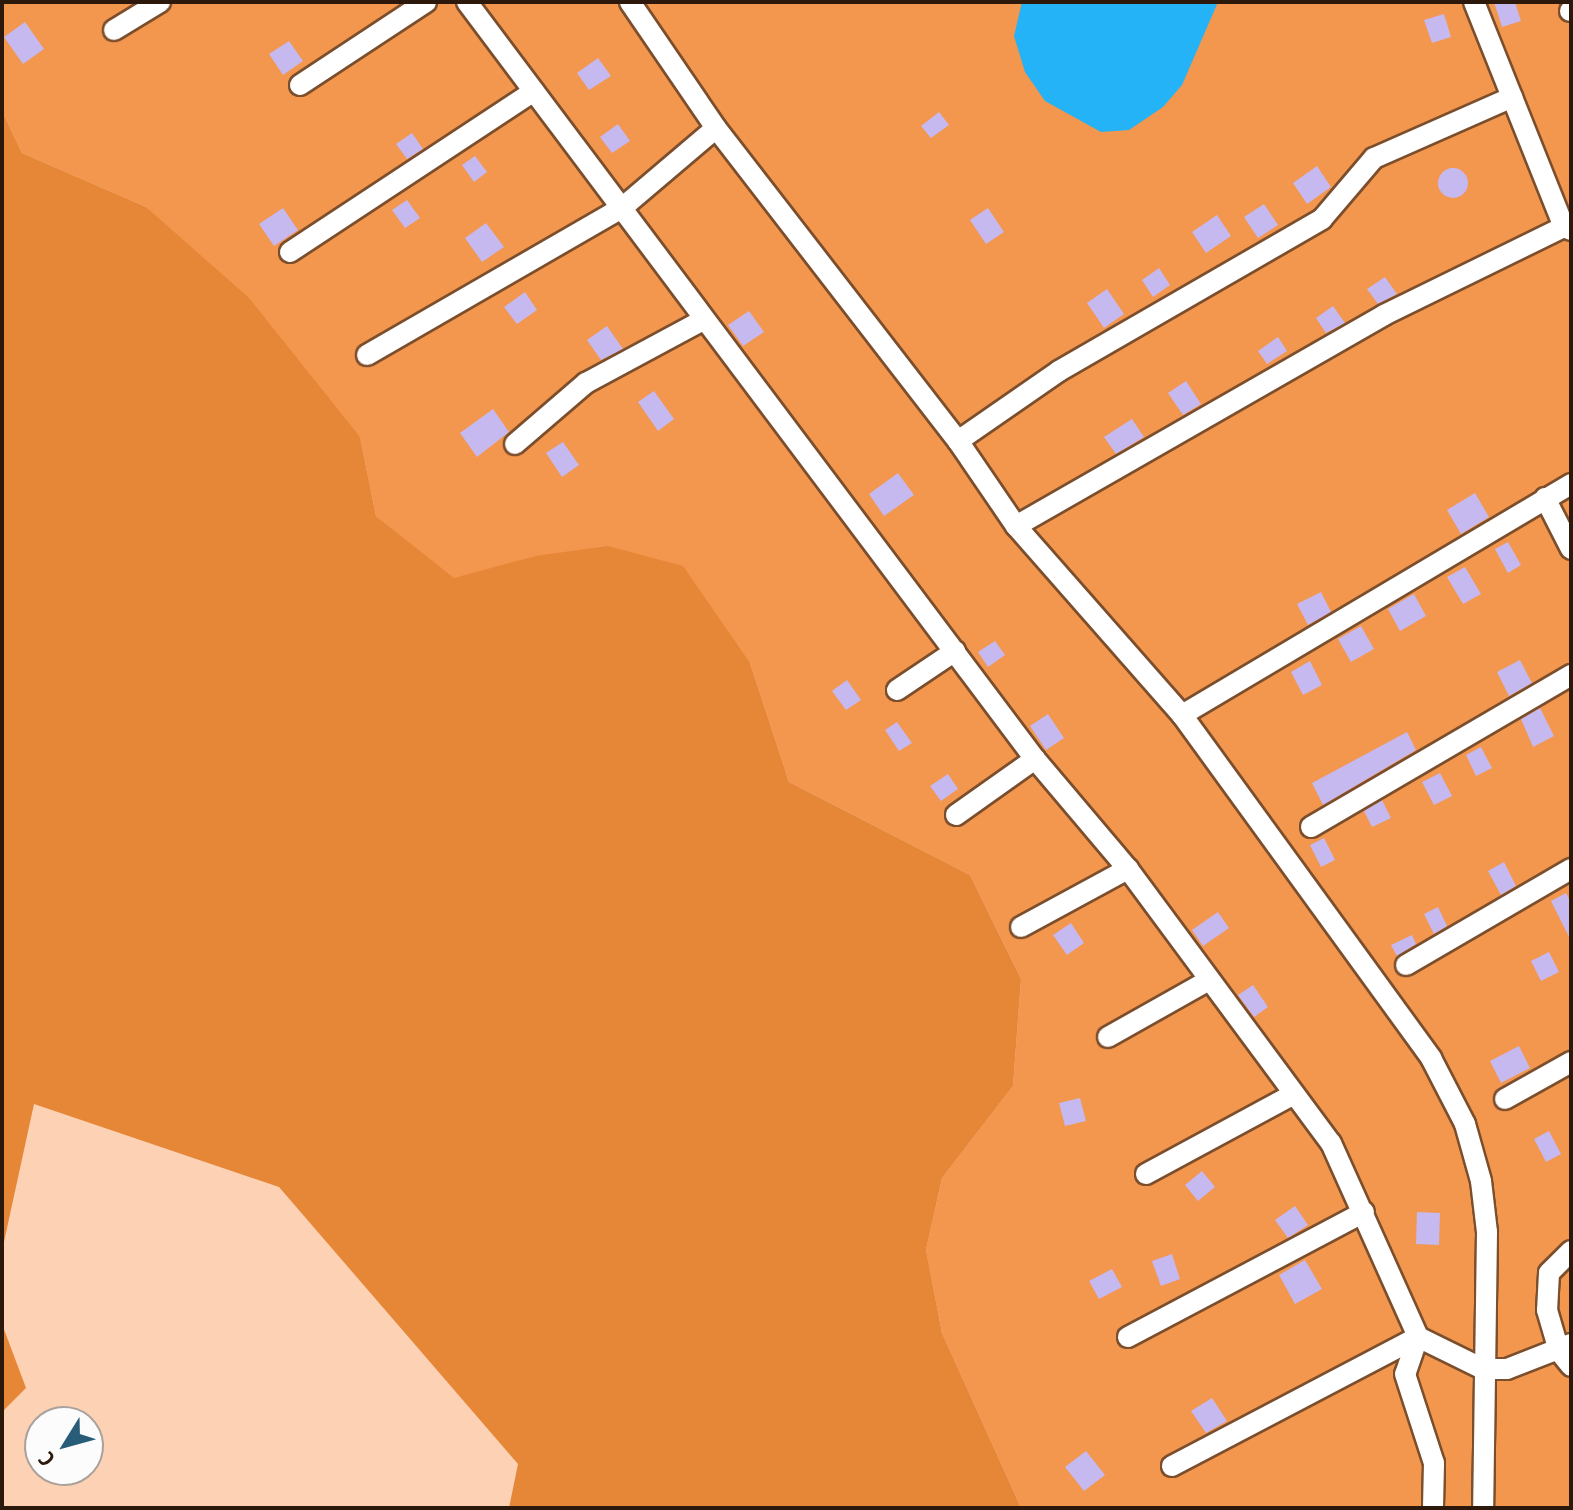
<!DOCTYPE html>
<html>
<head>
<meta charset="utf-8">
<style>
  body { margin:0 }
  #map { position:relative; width:1573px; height:1510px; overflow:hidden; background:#fcd1b4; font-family:"PT Sans Narrow",sans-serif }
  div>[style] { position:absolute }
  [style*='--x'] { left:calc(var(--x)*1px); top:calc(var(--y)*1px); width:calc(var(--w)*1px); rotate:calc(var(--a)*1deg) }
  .green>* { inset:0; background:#f3964e }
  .forest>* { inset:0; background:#e68637 }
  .water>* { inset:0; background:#24b3f6 }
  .building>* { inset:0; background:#c6b9f0 }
  .round { border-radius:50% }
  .roads { filter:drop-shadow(2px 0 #7b4e2c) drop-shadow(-2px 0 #7b4e2c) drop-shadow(0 2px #7b4e2c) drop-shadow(0 -2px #7b4e2c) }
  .minor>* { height:20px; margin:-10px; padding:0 10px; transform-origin:10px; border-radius:10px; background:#fff }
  span { translate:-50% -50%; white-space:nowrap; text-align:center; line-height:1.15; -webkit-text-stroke:6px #fcfcfc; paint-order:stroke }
  .frame { position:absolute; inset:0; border:4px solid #2c190b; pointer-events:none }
  .north { position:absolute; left:24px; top:1406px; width:80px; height:80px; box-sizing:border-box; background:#fcfcfc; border:2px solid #a9a19c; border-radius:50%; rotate:233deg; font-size:22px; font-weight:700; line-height:32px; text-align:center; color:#2c190b }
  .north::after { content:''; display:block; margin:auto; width:28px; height:36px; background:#295c79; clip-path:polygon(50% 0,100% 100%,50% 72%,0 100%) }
</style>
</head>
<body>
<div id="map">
  <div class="green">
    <div style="clip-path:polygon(2px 2px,1571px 2px,1571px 1508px,1021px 1508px,942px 1333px,926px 1250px,942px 1178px,1013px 1086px,1021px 979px,970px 875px,789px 782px,750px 663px,535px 556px,454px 579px,376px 516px,360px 437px,146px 207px,22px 153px,2px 111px)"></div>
  </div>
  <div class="forest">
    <div style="clip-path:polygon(2px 111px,22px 153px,146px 207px,249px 298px,360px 437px,376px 516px,454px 578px,535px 556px,608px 546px,683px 566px,750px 663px,789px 782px,970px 875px,1021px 979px,1013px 1086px,942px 1178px,926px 1250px,942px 1333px,1021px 1508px,509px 1508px,518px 1464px,279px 1187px,34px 1104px,2px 1251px)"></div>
    <div style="clip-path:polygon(2px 1324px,26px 1388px,2px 1412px)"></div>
  </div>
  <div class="water">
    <div style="clip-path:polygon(1022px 2px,1218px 2px,1182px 85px,1163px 107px,1129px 130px,1101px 132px,1045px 101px,1025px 72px,1014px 36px)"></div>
  </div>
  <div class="building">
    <div style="clip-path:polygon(1494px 2px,1515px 2px,1521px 21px,1502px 27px)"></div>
    <div style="clip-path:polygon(1444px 14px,1451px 37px,1432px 43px,1424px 20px)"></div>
    <div style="clip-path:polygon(25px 22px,44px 49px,23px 64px,4px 37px)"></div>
    <div style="clip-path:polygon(289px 41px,303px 61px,283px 75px,269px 54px)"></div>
    <div style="clip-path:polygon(598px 58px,611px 76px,589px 90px,577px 73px)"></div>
    <div style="clip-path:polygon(939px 112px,949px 125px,931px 138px,921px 126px)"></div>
    <div style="clip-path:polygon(618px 124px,630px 141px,612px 153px,600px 137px)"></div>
    <div style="clip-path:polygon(412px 133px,423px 149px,407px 159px,396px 144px)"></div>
    <div style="clip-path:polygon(475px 156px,487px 172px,474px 182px,462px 165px)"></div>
    <div style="clip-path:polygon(1317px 166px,1331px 187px,1307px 204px,1293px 183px)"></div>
    <div class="round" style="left:1438px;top:168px;width:30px;height:30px"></div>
    <div style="clip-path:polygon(407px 200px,420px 218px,405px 228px,392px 210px)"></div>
    <div style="clip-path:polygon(1264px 204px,1278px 225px,1258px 238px,1244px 217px)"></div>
    <div style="clip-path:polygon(283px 208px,298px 230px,274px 246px,259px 224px)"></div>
    <div style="clip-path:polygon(988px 208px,1004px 232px,986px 244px,970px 220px)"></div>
    <div style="clip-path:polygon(1217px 215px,1231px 236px,1206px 253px,1192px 232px)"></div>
    <div style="clip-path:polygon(486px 223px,504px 247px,482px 262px,465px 238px)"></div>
    <div style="clip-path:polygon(1159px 268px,1170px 285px,1153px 297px,1142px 280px)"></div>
    <div style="clip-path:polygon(1385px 277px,1397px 294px,1378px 304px,1367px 289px)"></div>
    <div style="clip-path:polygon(1107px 289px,1124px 314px,1104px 328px,1087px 303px)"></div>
    <div style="clip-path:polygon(525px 292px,537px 310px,517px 324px,504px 307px)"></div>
    <div style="clip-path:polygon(1333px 306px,1345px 323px,1326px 333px,1316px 318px)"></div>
    <div style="clip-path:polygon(749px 311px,764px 332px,743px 346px,728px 325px)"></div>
    <div style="clip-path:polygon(607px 326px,623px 349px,601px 360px,587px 340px)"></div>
    <div style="clip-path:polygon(1278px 337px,1287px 351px,1267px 364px,1258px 351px)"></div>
    <div style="clip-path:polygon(1186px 381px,1201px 404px,1183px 415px,1168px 393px)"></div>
    <div style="clip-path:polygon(654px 391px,674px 419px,658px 431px,638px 402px)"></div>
    <div style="clip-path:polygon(493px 409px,509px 432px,477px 457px,460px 433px)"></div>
    <div style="clip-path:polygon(1132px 419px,1144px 437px,1116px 454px,1104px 437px)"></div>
    <div style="clip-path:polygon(563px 442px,579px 465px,562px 477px,546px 453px)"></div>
    <div style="clip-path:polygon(898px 473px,914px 495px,884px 516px,869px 494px)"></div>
    <div style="clip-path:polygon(1475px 493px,1489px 517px,1461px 534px,1447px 510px)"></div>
    <div style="clip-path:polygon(1508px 542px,1521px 565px,1508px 573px,1495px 549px)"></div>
    <div style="clip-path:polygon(1465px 567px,1481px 594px,1463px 604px,1447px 577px)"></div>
    <div style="clip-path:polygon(1321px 592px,1331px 612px,1308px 625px,1297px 604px)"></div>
    <div style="clip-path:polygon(1414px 594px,1426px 616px,1400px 631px,1388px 609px)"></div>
    <div style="clip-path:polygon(1361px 626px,1374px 649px,1351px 662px,1338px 639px)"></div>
    <div style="clip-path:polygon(995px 641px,1005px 655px,988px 667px,978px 652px)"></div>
    <div style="clip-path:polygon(1520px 660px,1532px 683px,1509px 696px,1497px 672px)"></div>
    <div style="clip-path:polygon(1310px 661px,1322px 685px,1303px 695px,1291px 672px)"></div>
    <div style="clip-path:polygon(847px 680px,861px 700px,846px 710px,832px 691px)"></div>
    <div style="clip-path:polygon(1540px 708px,1554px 736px,1533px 747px,1521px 719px)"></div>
    <div style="clip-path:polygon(1048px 714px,1064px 738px,1046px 750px,1030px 726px)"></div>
    <div style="clip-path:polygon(897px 722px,912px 743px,899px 751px,885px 730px)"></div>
    <div style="clip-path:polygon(1407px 732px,1416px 750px,1323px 805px,1312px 783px)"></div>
    <div style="clip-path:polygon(1481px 747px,1492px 768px,1476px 776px,1466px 755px)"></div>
    <div style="clip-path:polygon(1440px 773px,1452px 796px,1434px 805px,1422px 782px)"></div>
    <div style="clip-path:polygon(948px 774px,958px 789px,941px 801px,930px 786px)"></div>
    <div style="clip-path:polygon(1382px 800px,1391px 818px,1372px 827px,1364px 811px)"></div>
    <div style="clip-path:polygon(1324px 838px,1335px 860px,1321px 867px,1310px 845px)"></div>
    <div style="clip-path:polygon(1504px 862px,1516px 886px,1501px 895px,1488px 871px)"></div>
    <div style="clip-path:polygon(1566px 893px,1571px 903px,1571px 941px,1551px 901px)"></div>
    <div style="clip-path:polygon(1438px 907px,1447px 926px,1434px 934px,1424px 914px)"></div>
    <div style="clip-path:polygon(1218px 912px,1229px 928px,1203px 946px,1192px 930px)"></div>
    <div style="clip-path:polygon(1071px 923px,1084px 943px,1067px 955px,1053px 935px)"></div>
    <div style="clip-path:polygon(1412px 935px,1416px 944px,1397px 956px,1391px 945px)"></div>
    <div style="clip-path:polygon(1549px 952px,1559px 972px,1541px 981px,1531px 961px)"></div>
    <div style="clip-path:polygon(1253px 985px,1268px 1007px,1254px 1017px,1238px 995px)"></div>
    <div style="clip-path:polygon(1519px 1046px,1530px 1068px,1501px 1083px,1490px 1061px)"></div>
    <div style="clip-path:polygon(1080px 1098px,1086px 1121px,1065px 1126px,1059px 1103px)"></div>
    <div style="clip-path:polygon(1549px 1131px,1561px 1154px,1546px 1162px,1534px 1139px)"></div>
    <div style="clip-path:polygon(1202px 1171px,1215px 1187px,1198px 1201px,1185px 1185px)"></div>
    <div style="clip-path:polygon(1295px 1206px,1308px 1225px,1288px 1238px,1275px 1220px)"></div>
    <div style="clip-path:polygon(1417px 1212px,1440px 1213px,1439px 1245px,1416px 1244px)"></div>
    <div style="clip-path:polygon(1172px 1254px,1180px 1279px,1161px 1286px,1152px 1261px)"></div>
    <div style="clip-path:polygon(1305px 1260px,1322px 1289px,1295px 1304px,1279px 1275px)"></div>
    <div style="clip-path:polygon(1112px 1269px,1122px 1287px,1099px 1299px,1089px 1281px)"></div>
    <div style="clip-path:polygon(1212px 1398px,1227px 1421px,1206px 1433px,1191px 1411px)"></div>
    <div style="clip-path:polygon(1086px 1451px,1105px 1475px,1084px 1491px,1065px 1467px)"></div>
  </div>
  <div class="roads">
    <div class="minor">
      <div style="--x:467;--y:2;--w:946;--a:53.12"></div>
      <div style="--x:1035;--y:759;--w:144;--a:49.8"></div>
      <div style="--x:1128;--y:869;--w:341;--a:53.5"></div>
      <div style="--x:1331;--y:1143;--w:213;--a:65.8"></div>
      <div style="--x:1418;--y:1337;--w:39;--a:109"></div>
      <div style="--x:1405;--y:1374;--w:94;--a:72"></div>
      <div style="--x:1434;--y:1463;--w:45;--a:91.3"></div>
      <div style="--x:630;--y:2;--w:153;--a:55.7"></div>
      <div style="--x:716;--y:128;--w:396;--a:52.3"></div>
      <div style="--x:958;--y:441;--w:103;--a:55.7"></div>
      <div style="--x:1016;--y:526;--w:252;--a:48.7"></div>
      <div style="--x:1182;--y:715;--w:424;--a:54"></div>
      <div style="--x:1431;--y:1058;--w:74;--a:62.7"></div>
      <div style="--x:1465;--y:1124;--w:59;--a:74.3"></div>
      <div style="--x:1481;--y:1181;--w:51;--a:83.3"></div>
      <div style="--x:1487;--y:1232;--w:276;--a:90.8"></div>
      <div style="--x:1474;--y:2;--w:242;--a:68.2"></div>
      <div style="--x:1570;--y:11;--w:1;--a:0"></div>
      <div style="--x:114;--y:30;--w:54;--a:-31.3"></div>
      <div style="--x:300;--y:85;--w:151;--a:-33.4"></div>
      <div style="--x:290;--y:252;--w:292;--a:-33.4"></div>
      <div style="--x:367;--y:355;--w:294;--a:-30"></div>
      <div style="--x:622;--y:208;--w:123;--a:-40.4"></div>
      <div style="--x:958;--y:441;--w:123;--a:-34.7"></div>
      <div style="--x:1059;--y:371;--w:304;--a:-30"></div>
      <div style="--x:1322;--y:219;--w:80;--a:-49.6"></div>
      <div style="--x:1374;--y:158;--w:151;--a:-23.8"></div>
      <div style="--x:515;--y:444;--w:94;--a:-40.7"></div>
      <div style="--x:586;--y:383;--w:133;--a:-28.3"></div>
      <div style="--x:1545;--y:498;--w:57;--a:63"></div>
      <div style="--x:1016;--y:526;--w:424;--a:-29.8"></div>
      <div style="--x:1384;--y:315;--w:200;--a:-26.1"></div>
      <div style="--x:1564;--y:227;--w:8;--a:23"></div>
      <div style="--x:897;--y:690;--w:70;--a:-33.9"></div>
      <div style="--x:1182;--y:715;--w:452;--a:-30.7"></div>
      <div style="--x:956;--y:815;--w:97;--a:-35.3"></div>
      <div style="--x:1311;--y:827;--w:301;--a:-30.3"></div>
      <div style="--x:1021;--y:927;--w:122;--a:-28.5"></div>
      <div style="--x:1406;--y:965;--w:191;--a:-30.2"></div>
      <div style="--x:1108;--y:1037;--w:116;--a:-29.4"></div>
      <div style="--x:1505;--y:1099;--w:76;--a:-29.3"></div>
      <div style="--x:1146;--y:1174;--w:168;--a:-28.4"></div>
      <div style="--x:1571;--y:1251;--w:31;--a:135"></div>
      <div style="--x:1549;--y:1273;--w:37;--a:93"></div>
      <div style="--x:1547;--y:1310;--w:43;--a:73.7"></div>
      <div style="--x:1559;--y:1351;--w:19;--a:51"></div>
      <div style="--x:1128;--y:1337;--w:267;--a:-27.9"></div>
      <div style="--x:1172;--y:1466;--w:278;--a:-27.7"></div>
      <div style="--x:1418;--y:1337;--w:72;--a:26.2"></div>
      <div style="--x:1483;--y:1369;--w:24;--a:0"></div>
      <div style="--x:1507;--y:1369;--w:69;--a:-21.3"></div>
    </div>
  </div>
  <div class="frame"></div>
  <div class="north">С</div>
</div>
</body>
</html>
